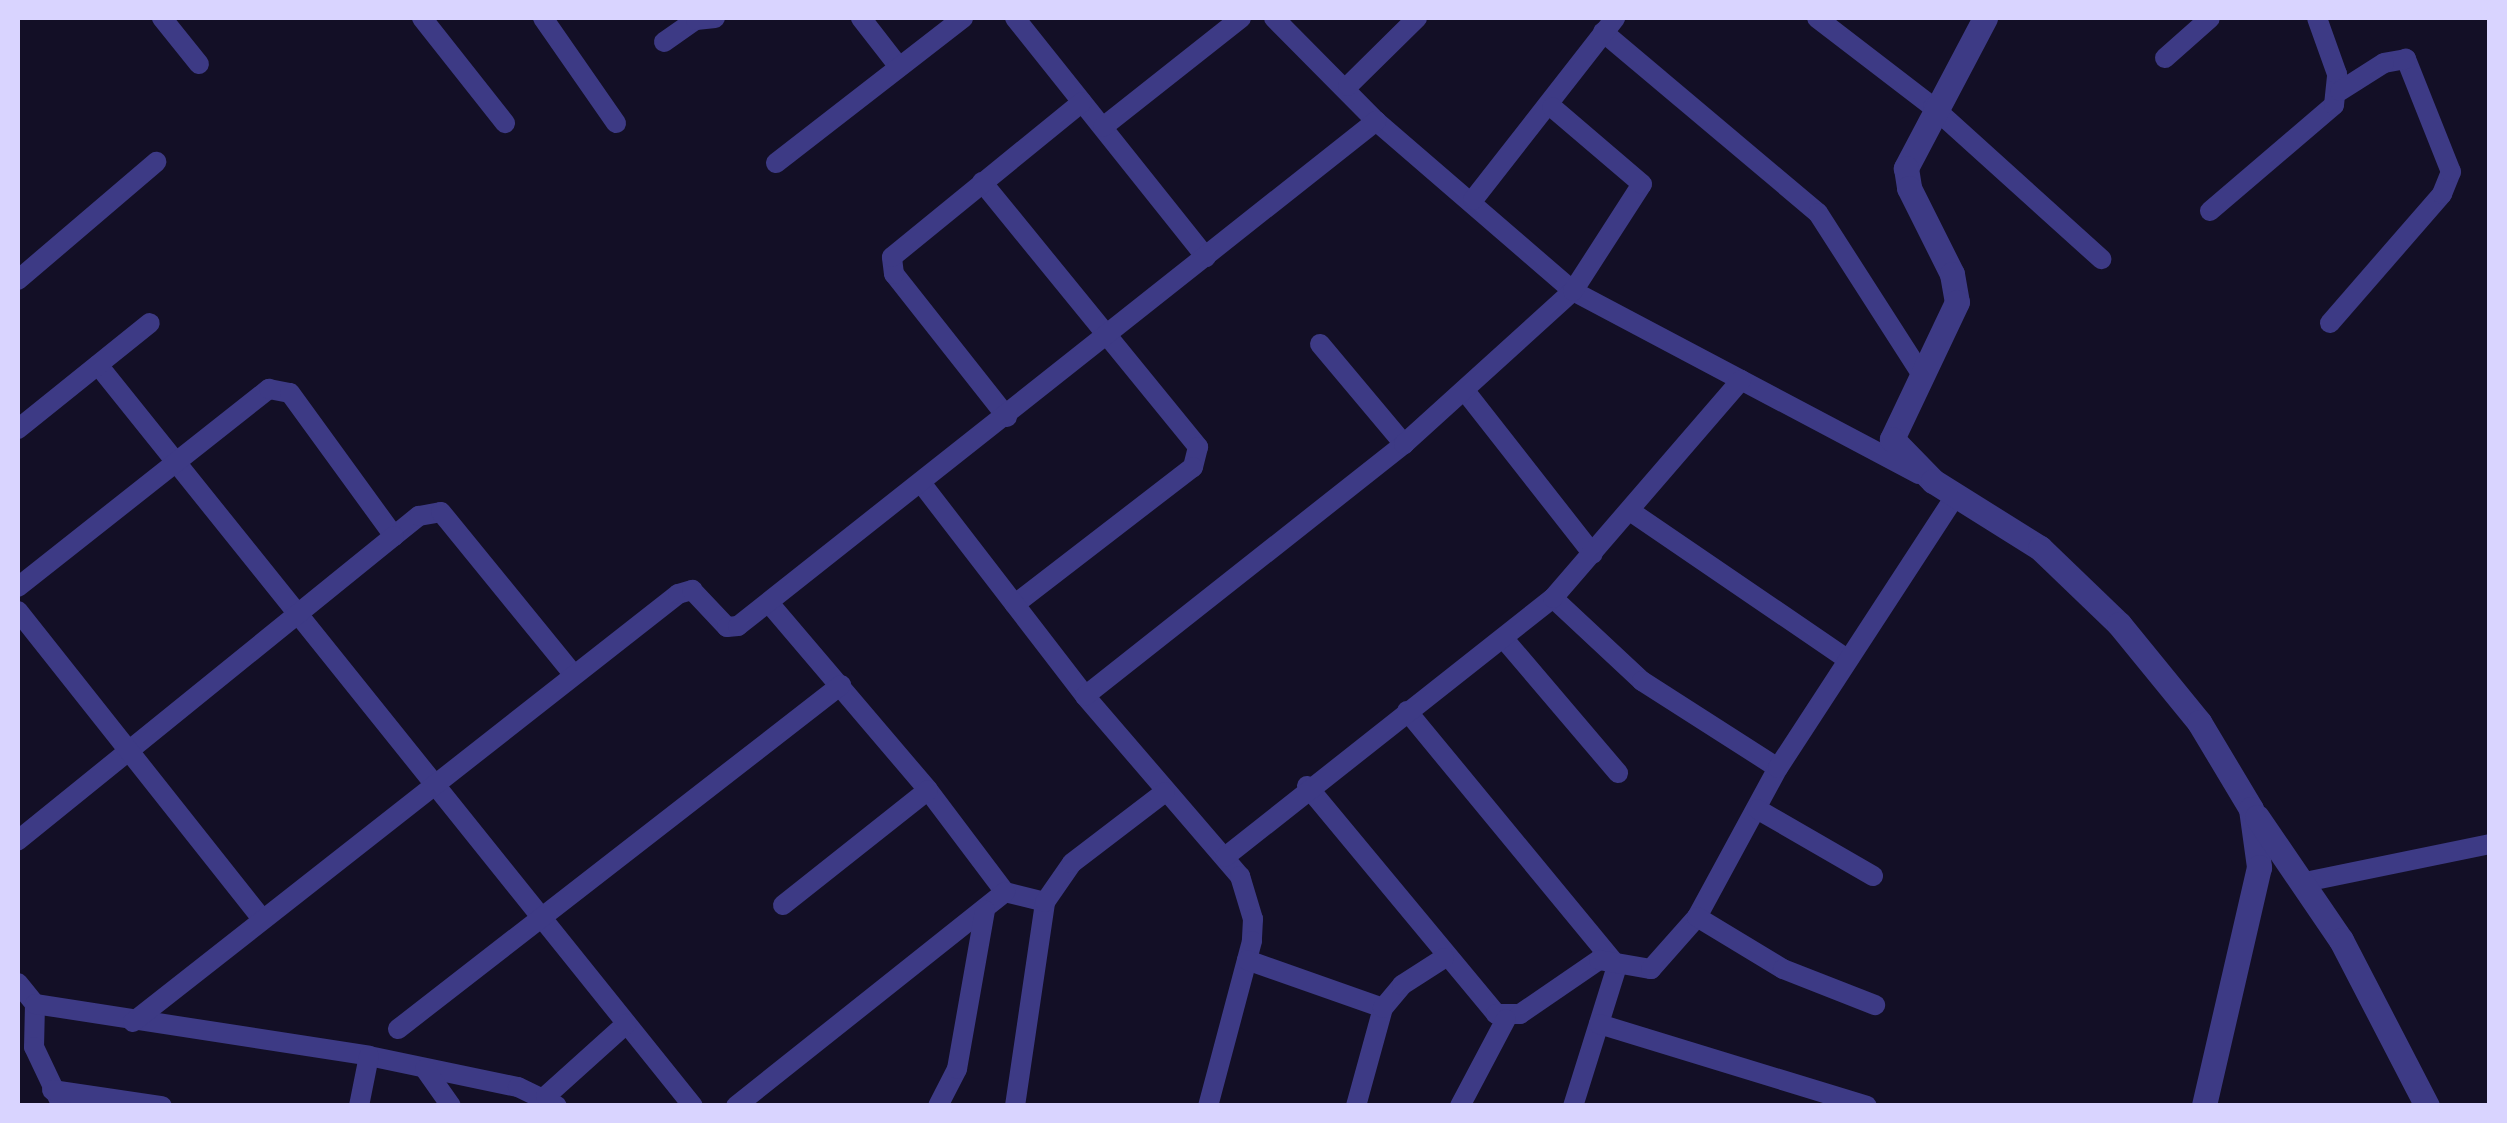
<!DOCTYPE html>
<html>
<head>
<meta charset="utf-8">
<style>
  body { margin:0 }
  #map { position:relative; width:2507px; height:1123px; overflow:hidden; background:#130f26; font-family:"DM Sans",sans-serif }
  div>[style] { position:absolute }
  [style*='--x'] { left:calc(var(--x)*1px); top:calc(var(--y)*1px); width:calc(var(--w)*1px); rotate:calc(var(--a)*1deg) }
  .minor>* { height:20px; margin:-10px; padding:0 10px; transform-origin:10px; border-radius:10px; background:#3d3a85 }
  .tertiary>* { height:25px; margin:-12.5px; padding:0 12.5px; transform-origin:12.5px; border-radius:12.5px; background:#3d3a85 }
  span { translate:-50% -50%; white-space:nowrap; text-align:center; line-height:1.15; -webkit-text-stroke:8px #130f26; paint-order:stroke }
  .frame { position:absolute; inset:0; border:20px solid #d9d4ff; pointer-events:none }
</style>
</head>
<body>
<div id="map">
  <div class="minor">
    <div style="--x:162;--y:18;--w:59;--a:51.2"></div>
    <div style="--x:422;--y:18;--w:134;--a:51.7"></div>
    <div style="--x:543;--y:18;--w:128;--a:55.2"></div>
    <div style="--x:861;--y:18;--w:62;--a:52.2"></div>
    <div style="--x:1015;--y:18;--w:306;--a:51.4"></div>
    <div style="--x:1274;--y:18;--w:145;--a:45.3"></div>
    <div style="--x:1376;--y:121;--w:260;--a:40.8"></div>
    <div style="--x:1573;--y:291;--w:391;--a:27.9"></div>
    <div style="--x:1817;--y:18;--w:146;--a:37.5"></div>
    <div style="--x:1933;--y:107;--w:227;--a:42.1"></div>
    <div style="--x:1603;--y:32;--w:281;--a:40.1"></div>
    <div style="--x:1818;--y:213;--w:189;--a:57.3"></div>
    <div style="--x:664;--y:42;--w:39;--a:-35"></div>
    <div style="--x:696;--y:20;--w:19;--a:-6"></div>
    <div style="--x:2165;--y:58;--w:60;--a:-41.6"></div>
    <div style="--x:1348;--y:86;--w:97;--a:-44.6"></div>
    <div style="--x:1103;--y:127;--w:176;--a:-38.3"></div>
    <div style="--x:776;--y:163;--w:237;--a:-37.8"></div>
    <div style="--x:982;--y:182;--w:342;--a:50.8"></div>
    <div style="--x:1198;--y:447;--w:21;--a:104"></div>
    <div style="--x:1193;--y:467;--w:225;--a:142.4"></div>
    <div style="--x:1473;--y:200;--w:231;--a:-52"></div>
    <div style="--x:2210;--y:211;--w:163;--a:-40.5"></div>
    <div style="--x:2334;--y:105;--w:31;--a:-84"></div>
    <div style="--x:2337;--y:74;--w:59;--a:-109.7"></div>
    <div style="--x:18;--y:280;--w:182;--a:-40.5"></div>
    <div style="--x:2330;--y:323;--w:171;--a:-49"></div>
    <div style="--x:2442;--y:194;--w:24;--a:-68"></div>
    <div style="--x:2451;--y:172;--w:122;--a:-111.7"></div>
    <div style="--x:2406;--y:59;--w:22;--a:170"></div>
    <div style="--x:2384;--y:63;--w:52;--a:147.5"></div>
    <div style="--x:1320;--y:344;--w:131;--a:50"></div>
    <div style="--x:98;--y:365;--w:950;--a:51.24"></div>
    <div style="--x:1465;--y:391;--w:207;--a:51.9"></div>
    <div style="--x:1007;--y:417;--w:182;--a:-128.3"></div>
    <div style="--x:894;--y:274;--w:17;--a:-97"></div>
    <div style="--x:892;--y:257;--w:245;--a:-39.2"></div>
    <div style="--x:18;--y:429;--w:169;--a:-38.8"></div>
    <div style="--x:922;--y:484;--w:267;--a:52.4"></div>
    <div style="--x:1085;--y:696;--w:238;--a:49.3"></div>
    <div style="--x:1240;--y:876;--w:45;--a:73.2"></div>
    <div style="--x:1253;--y:919;--w:22;--a:93"></div>
    <div style="--x:1252;--y:941;--w:171;--a:104.9"></div>
    <div style="--x:1630;--y:511;--w:263;--a:34.3"></div>
    <div style="--x:394;--y:536;--w:32;--a:-39"></div>
    <div style="--x:419;--y:516;--w:22;--a:-10"></div>
    <div style="--x:441;--y:512;--w:209;--a:50.8"></div>
    <div style="--x:18;--y:587;--w:320;--a:-38.3"></div>
    <div style="--x:269;--y:389;--w:21;--a:11"></div>
    <div style="--x:290;--y:393;--w:177;--a:54"></div>
    <div style="--x:394;--y:536;--w:484;--a:141"></div>
    <div style="--x:1553;--y:598;--w:122;--a:43"></div>
    <div style="--x:1642;--y:681;--w:161;--a:32.6"></div>
    <div style="--x:769;--y:603;--w:245;--a:49.6"></div>
    <div style="--x:928;--y:790;--w:128;--a:53"></div>
    <div style="--x:1005;--y:892;--w:41;--a:14"></div>
    <div style="--x:18;--y:611;--w:393;--a:51.6"></div>
    <div style="--x:1504;--y:639;--w:176;--a:49.6"></div>
    <div style="--x:1085;--y:696;--w:407;--a:-38.3"></div>
    <div style="--x:1404;--y:444;--w:228;--a:-42.2"></div>
    <div style="--x:1573;--y:291;--w:127;--a:-57.2"></div>
    <div style="--x:1642;--y:184;--w:118;--a:-139.5"></div>
    <div style="--x:1407;--y:711;--w:330;--a:50.5"></div>
    <div style="--x:1617;--y:966;--w:147;--a:107.4"></div>
    <div style="--x:1307;--y:786;--w:296;--a:50.3"></div>
    <div style="--x:1496;--y:1014;--w:24;--a:0"></div>
    <div style="--x:1520;--y:1014;--w:96;--a:-34.4"></div>
    <div style="--x:1599;--y:960;--w:53;--a:9.8"></div>
    <div style="--x:1651;--y:969;--w:69;--a:-48.5"></div>
    <div style="--x:1697;--y:917;--w:170;--a:-61.5"></div>
    <div style="--x:1778;--y:768;--w:326;--a:-56.9"></div>
    <div style="--x:1757;--y:809;--w:134;--a:30"></div>
    <div style="--x:1225;--y:857;--w:418;--a:-38.3"></div>
    <div style="--x:1553;--y:598;--w:288;--a:-49.2"></div>
    <div style="--x:2305;--y:882;--w:189;--a:-11.6"></div>
    <div style="--x:783;--y:905;--w:185;--a:-38.4"></div>
    <div style="--x:1697;--y:917;--w:100;--a:31.2"></div>
    <div style="--x:1783;--y:969;--w:99;--a:21.4"></div>
    <div style="--x:1247;--y:960;--w:144;--a:19.4"></div>
    <div style="--x:18;--y:983;--w:27;--a:51"></div>
    <div style="--x:35;--y:1004;--w:43;--a:91.3"></div>
    <div style="--x:34;--y:1047;--w:65;--a:64.6"></div>
    <div style="--x:35;--y:1004;--w:338;--a:8.8"></div>
    <div style="--x:369;--y:1056;--w:152;--a:11.8"></div>
    <div style="--x:518;--y:1087;--w:43;--a:26"></div>
    <div style="--x:133;--y:1022;--w:693;--a:-38.14"></div>
    <div style="--x:678;--y:594;--w:15;--a:-16"></div>
    <div style="--x:692;--y:590;--w:51;--a:46.6"></div>
    <div style="--x:727;--y:627;--w:11;--a:-5"></div>
    <div style="--x:738;--y:626;--w:814;--a:-38.36"></div>
    <div style="--x:1599;--y:1024;--w:280;--a:17"></div>
    <div style="--x:398;--y:1029;--w:561;--a:-37.83"></div>
    <div style="--x:425;--y:1069;--w:45;--a:54.9"></div>
    <div style="--x:52;--y:1090;--w:111;--a:8.3"></div>
    <div style="--x:546;--y:1096;--w:108;--a:-42"></div>
    <div style="--x:359;--y:1106;--w:51;--a:-78.7"></div>
    <div style="--x:736;--y:1106;--w:344;--a:-38.5"></div>
    <div style="--x:938;--y:1106;--w:42;--a:-62.8"></div>
    <div style="--x:957;--y:1069;--w:161;--a:-80"></div>
    <div style="--x:1015;--y:1106;--w:206;--a:-81.6"></div>
    <div style="--x:1045;--y:902;--w:47;--a:-55.3"></div>
    <div style="--x:1072;--y:863;--w:117;--a:-37.4"></div>
    <div style="--x:1356;--y:1106;--w:102;--a:-74.6"></div>
    <div style="--x:1383;--y:1008;--w:30;--a:-50"></div>
    <div style="--x:1402;--y:985;--w:50;--a:-32.7"></div>
    <div style="--x:1460;--y:1106;--w:98;--a:-62.1"></div>
  </div>
  <div class="tertiary">
    <div style="--x:1985;--y:18;--w:170;--a:117.8"></div>
    <div style="--x:1906;--y:168;--w:20;--a:81"></div>
    <div style="--x:1909;--y:188;--w:96;--a:63.4"></div>
    <div style="--x:1952;--y:274;--w:28;--a:80"></div>
    <div style="--x:1957;--y:302;--w:152;--a:115.4"></div>
    <div style="--x:1892;--y:439;--w:59;--a:45.7"></div>
    <div style="--x:1933;--y:481;--w:126;--a:32.1"></div>
    <div style="--x:2040;--y:548;--w:110;--a:43.9"></div>
    <div style="--x:2119;--y:624;--w:127;--a:50.8"></div>
    <div style="--x:2199;--y:722;--w:101;--a:59.1"></div>
    <div style="--x:2251;--y:809;--w:59;--a:82.1"></div>
    <div style="--x:2259;--y:867;--w:245;--a:103"></div>
    <div style="--x:2257;--y:817;--w:149;--a:55.7"></div>
    <div style="--x:2341;--y:940;--w:187;--a:62.6"></div>
  </div>
  <div class="frame"></div>
</div>
</body>
</html>
